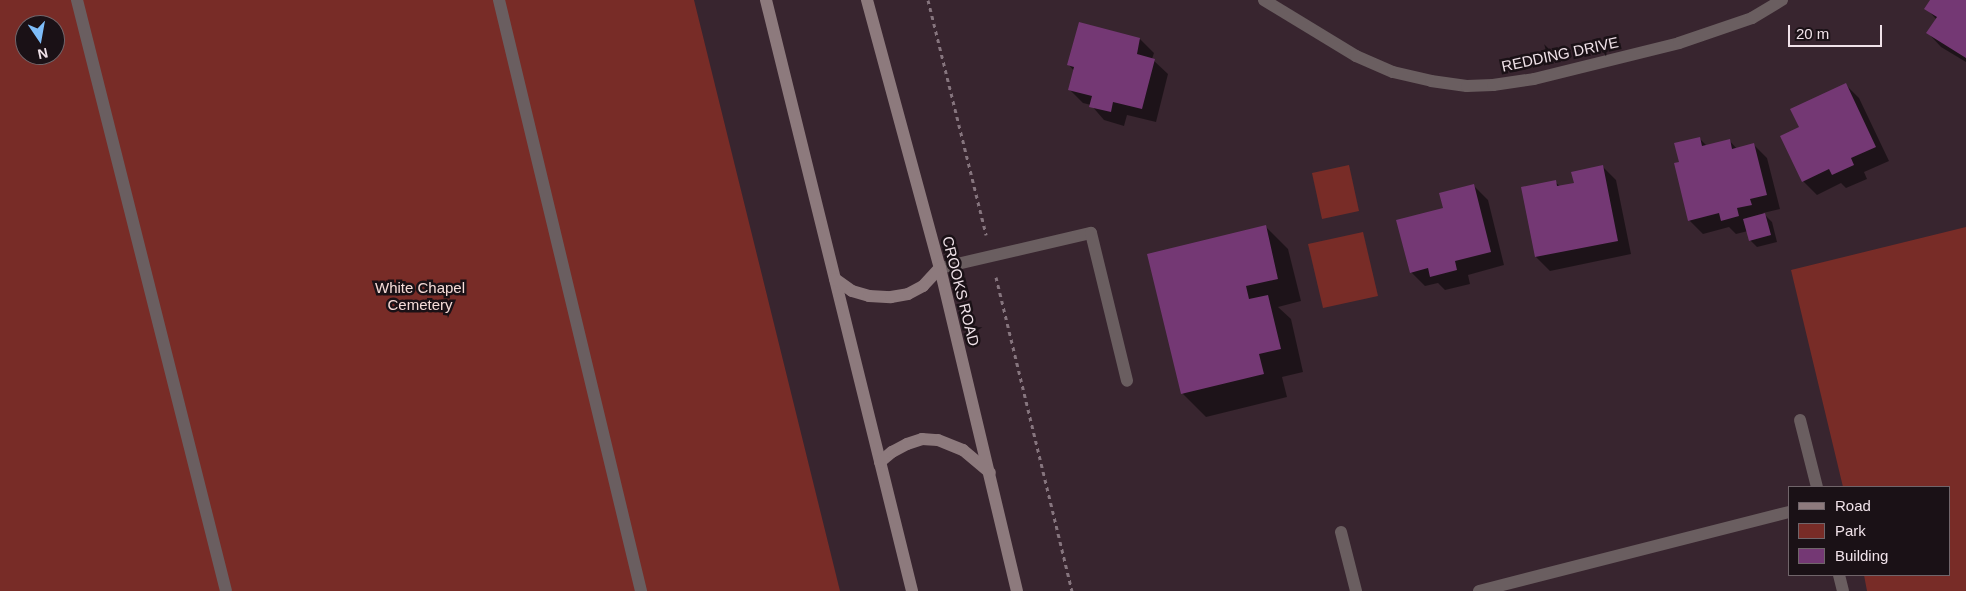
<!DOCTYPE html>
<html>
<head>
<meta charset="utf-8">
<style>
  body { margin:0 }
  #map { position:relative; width:1966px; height:591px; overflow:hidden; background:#38252f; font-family:Helvetica,sans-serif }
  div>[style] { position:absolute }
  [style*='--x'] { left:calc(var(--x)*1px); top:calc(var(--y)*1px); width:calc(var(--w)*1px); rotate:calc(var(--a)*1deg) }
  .green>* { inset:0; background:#782c27 }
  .shadow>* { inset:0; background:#0007 }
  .building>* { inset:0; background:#743874 }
  .path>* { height:3px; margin-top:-1.5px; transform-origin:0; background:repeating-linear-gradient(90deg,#86757e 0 4px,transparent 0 8px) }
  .service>* { height:12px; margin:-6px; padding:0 6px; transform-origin:6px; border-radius:6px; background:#6a5e60 }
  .minor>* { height:12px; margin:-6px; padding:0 6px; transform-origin:6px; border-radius:6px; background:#6a5e60 }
  .secondary>* { height:12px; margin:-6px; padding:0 6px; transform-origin:6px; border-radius:6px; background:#8d7a7d }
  span { translate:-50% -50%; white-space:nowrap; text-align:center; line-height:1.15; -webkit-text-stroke:5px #1a1116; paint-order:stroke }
  .street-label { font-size:15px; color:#f0e2e9 }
  .park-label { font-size:15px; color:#f6dcd8 }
  .legend { position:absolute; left:1788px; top:486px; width:162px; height:90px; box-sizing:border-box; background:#1a1116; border:1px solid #70656a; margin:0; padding:6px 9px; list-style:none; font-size:15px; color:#f0e2e9 }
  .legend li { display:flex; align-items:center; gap:10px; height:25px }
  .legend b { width:25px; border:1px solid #70656a }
  .north { position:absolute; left:15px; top:15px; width:50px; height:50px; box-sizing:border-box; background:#1a1116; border:1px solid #70656a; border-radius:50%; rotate:168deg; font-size:14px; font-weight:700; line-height:20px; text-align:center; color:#f0e2e9 }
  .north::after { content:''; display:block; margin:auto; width:18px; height:22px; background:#7ebdf9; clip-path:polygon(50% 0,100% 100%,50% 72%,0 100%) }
  .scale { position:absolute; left:1788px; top:25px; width:94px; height:22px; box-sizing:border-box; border:2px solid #f0e2e9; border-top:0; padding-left:6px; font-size:15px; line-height:18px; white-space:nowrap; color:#f0e2e9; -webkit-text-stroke:4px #1a1116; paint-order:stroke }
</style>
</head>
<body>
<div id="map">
  <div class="green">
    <div style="clip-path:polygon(evenodd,0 0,694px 0,840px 591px,0 591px,0 0,25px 25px,55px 25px,55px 55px,25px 55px,25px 25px)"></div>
    <div style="clip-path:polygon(1349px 165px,1359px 211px,1322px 219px,1312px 173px)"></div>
    <div style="clip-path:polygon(1966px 227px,1966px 591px,1867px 591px,1864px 575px,1950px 575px,1950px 487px,1843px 487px,1791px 270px)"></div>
    <div style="clip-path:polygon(1363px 232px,1378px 296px,1323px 308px,1308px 244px)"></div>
  </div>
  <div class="shadow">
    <div style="clip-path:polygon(1931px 0,1966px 0,1966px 62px,1941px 47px,1928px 33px,1936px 19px,1926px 8px)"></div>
    <div style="clip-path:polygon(1140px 39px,1154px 53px,1152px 59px,1168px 74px,1156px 122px,1127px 115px,1124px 126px,1104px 120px,1091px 105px,1083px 103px,1069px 89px,1074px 71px,1069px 65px)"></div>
    <div style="clip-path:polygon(1845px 84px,1859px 98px,1889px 161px,1864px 172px,1867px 179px,1846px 188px,1841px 183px,1817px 195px,1803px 181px,1801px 128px)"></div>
    <div style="clip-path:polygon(1699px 138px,1707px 146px,1729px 140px,1737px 149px,1753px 144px,1767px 158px,1780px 209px,1763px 213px,1772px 222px,1777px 242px,1757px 247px,1750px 240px,1748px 231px,1736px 234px,1729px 227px,1703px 234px,1689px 220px,1680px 163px)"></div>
    <div style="clip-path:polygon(1602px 166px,1616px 180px,1631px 254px,1550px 271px,1536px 257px,1522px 188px,1555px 182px,1561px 187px,1575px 184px)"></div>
    <div style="clip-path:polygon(1474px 186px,1488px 200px,1504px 265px,1468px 275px,1470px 284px,1445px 290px,1438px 283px,1425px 286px,1411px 272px)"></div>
    <div style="clip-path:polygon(1265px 226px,1288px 249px,1301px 301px,1278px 307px,1291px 319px,1303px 372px,1282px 377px,1287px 397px,1206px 417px,1183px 394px)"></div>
  </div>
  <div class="building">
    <div style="clip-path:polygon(1930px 0,1966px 0,1966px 58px,1926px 33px,1937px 17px,1924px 9px)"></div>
    <div style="clip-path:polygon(1079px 22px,1140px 38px,1137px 54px,1155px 59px,1142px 109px,1113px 102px,1111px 112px,1089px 107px,1092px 96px,1068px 90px,1074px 67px,1067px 65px)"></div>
    <div style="clip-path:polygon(1846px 83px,1876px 147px,1851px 158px,1854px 165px,1832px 175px,1829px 169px,1802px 182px,1780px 136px,1799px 127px,1790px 109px)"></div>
    <div style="clip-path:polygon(1700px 137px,1702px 146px,1730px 139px,1732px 149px,1754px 143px,1767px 195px,1750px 199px,1752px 205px,1737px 208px,1739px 216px,1721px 221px,1719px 213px,1688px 221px,1674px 163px,1679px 162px,1674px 143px)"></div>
    <div style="clip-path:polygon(1603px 165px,1618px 241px,1535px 257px,1521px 187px,1556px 180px,1557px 186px,1574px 183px,1571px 172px)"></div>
    <div style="clip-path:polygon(1474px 184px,1491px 252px,1455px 261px,1457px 270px,1430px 277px,1428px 268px,1410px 273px,1396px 220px,1443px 208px,1439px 193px)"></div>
    <div style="clip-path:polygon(1765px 213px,1771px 235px,1749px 241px,1743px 219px)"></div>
    <div style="clip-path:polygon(1266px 225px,1278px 279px,1246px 286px,1249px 299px,1268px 295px,1281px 349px,1259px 354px,1264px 374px,1181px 394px,1147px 254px)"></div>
  </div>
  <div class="path">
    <div style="--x:928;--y:0;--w:242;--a:76.1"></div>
    <div style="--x:996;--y:277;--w:323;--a:76.4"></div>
  </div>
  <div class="service">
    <div style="--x:77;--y:0;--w:609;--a:75.85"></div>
    <div style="--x:499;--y:0;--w:608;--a:76.49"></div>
    <div style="--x:940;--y:268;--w:155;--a:-13.1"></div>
    <div style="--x:1091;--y:233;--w:152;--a:76.3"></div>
    <div style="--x:1800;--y:420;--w:69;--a:75.8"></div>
    <div style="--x:1341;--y:532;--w:61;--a:75.7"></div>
    <div style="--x:1839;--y:575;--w:16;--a:76"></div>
    <div style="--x:1479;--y:591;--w:321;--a:-14.3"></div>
  </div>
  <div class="minor">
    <div style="--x:1264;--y:0;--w:108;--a:31.3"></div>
    <div style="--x:1356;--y:56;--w:40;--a:23.4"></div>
    <div style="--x:1393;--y:72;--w:39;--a:13"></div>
    <div style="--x:1431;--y:81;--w:36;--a:8"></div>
    <div style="--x:1467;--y:86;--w:26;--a:-2"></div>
    <div style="--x:1493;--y:85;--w:41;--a:-8.3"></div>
    <div style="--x:1534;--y:79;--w:149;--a:-13.9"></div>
    <div style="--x:1679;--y:43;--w:77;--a:-18.9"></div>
    <div style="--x:1752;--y:18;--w:35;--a:-31"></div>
  </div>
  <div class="secondary">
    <div style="--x:766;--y:0;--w:609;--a:76.12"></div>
    <div style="--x:867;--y:0;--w:278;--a:74.8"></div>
    <div style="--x:940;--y:268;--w:332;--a:76.6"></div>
    <div style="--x:835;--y:279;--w:21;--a:35"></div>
    <div style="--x:852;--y:291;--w:18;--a:16"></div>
    <div style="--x:869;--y:296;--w:22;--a:3"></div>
    <div style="--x:891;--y:297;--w:17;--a:-10"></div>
    <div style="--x:908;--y:294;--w:17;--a:-28"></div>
    <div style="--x:923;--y:286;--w:25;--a:-47"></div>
    <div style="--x:880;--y:462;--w:16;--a:-40"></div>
    <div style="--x:892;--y:452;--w:17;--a:-28"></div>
    <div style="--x:907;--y:444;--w:16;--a:-18"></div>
    <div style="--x:922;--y:439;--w:16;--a:4"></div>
    <div style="--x:938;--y:440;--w:27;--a:22"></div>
    <div style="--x:963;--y:450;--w:35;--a:40"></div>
  </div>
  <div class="street-label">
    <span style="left:1560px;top:54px;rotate:-12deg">REDDING DRIVE</span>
    <span style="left:961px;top:291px;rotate:76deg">CROOKS ROAD</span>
  </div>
  <div class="park-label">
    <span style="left:420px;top:296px">White Chapel<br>Cemetery</span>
  </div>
  <ul class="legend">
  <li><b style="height:6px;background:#8d7a7d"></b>Road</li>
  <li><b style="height:14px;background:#782c27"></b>Park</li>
  <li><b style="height:14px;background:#743874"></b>Building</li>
  </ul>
  <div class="north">N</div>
  <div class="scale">20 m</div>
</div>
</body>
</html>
